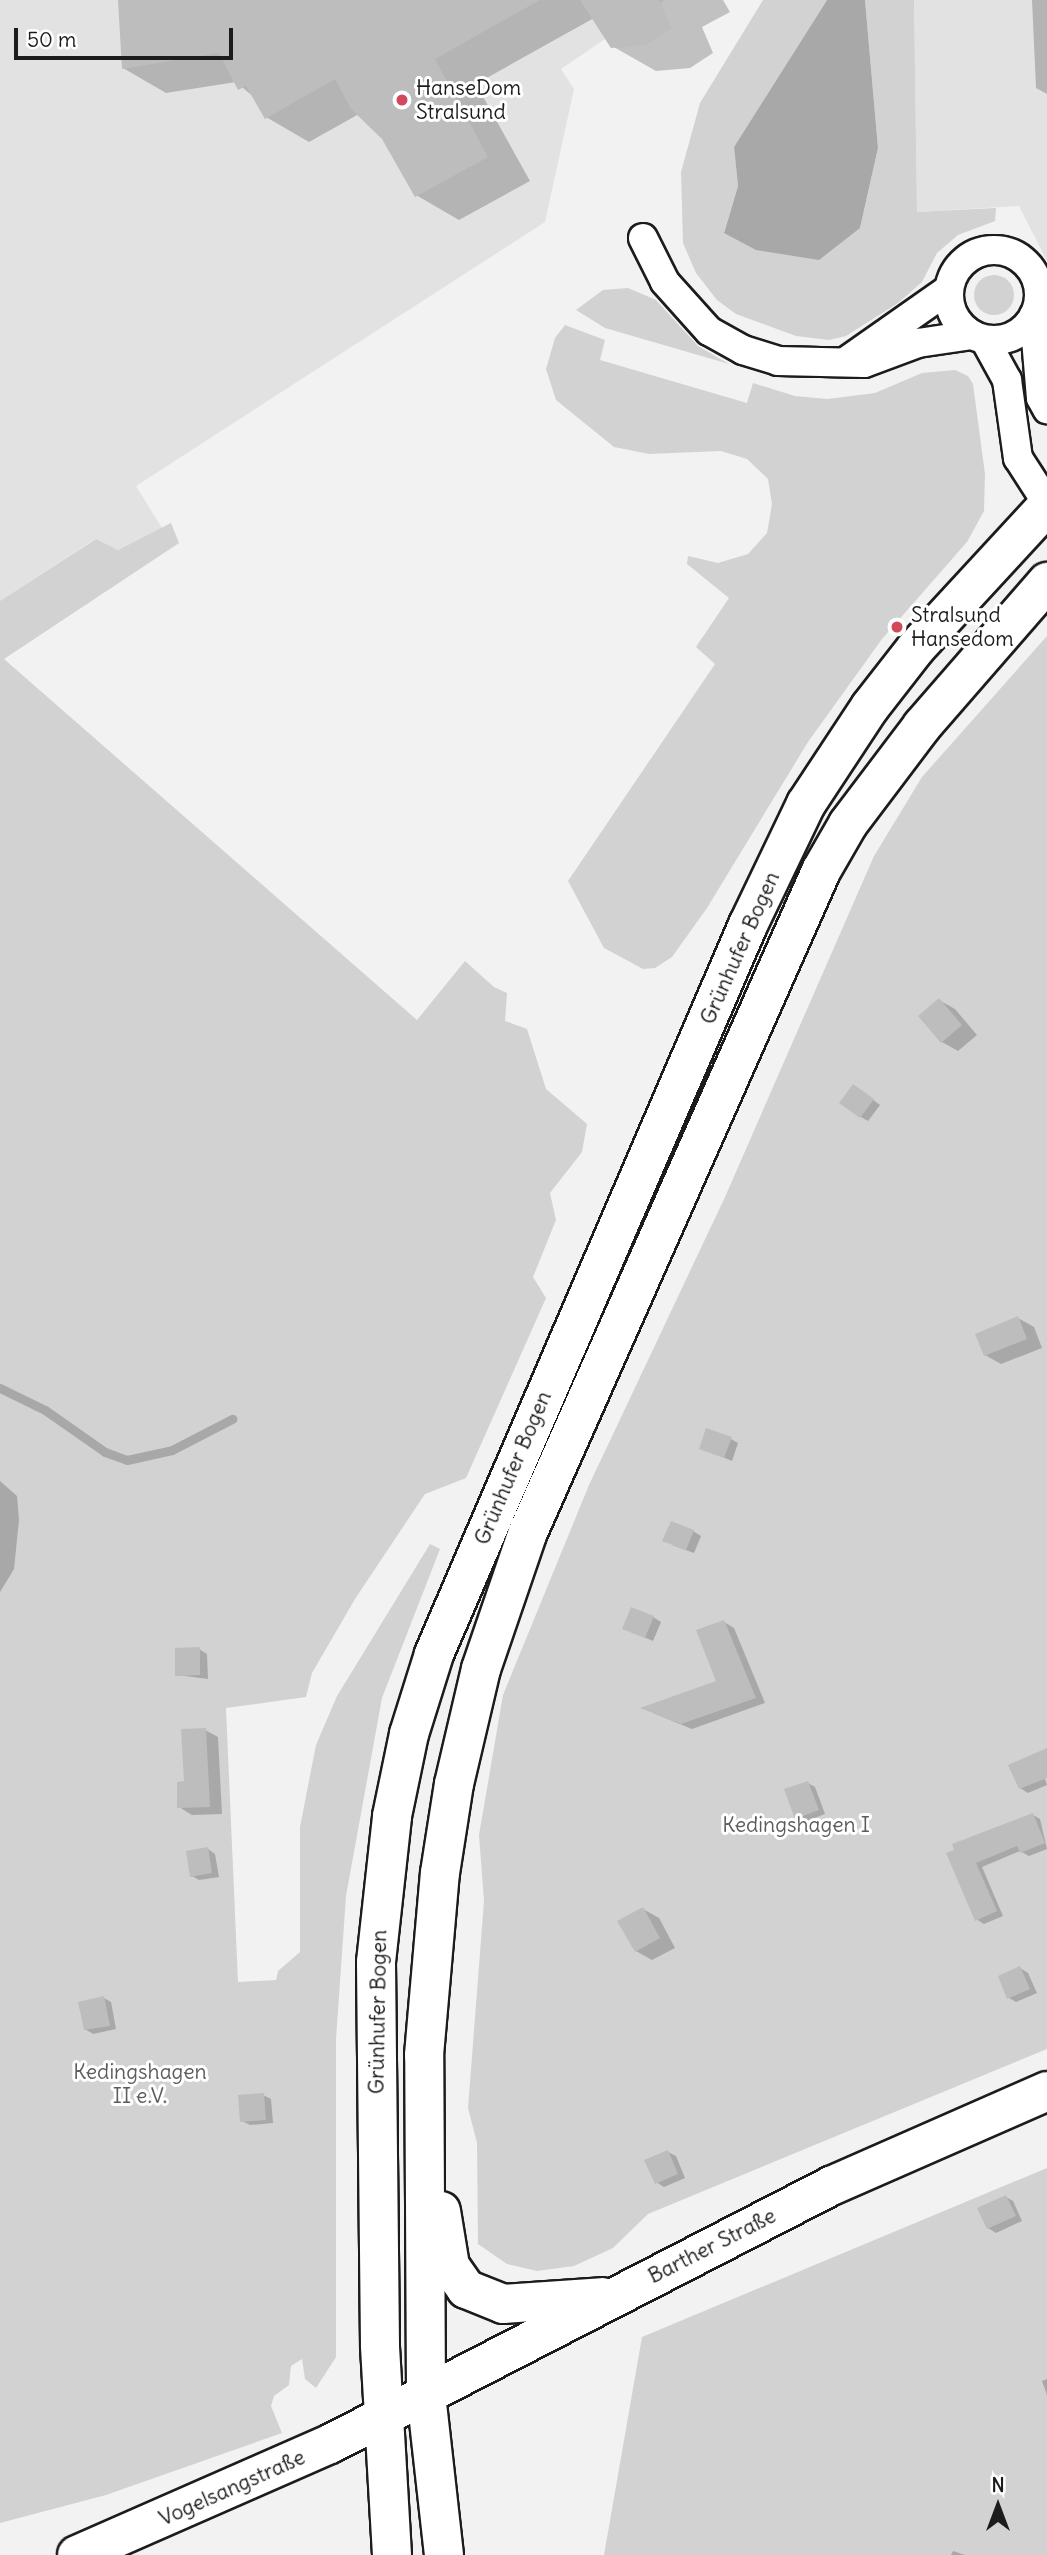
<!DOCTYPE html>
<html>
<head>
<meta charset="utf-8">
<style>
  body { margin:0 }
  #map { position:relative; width:1047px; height:2555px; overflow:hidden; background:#f2f2f2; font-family:Delius,sans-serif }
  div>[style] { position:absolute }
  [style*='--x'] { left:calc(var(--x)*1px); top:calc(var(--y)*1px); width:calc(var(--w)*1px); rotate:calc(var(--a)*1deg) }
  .built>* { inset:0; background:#e2e2e2 }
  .green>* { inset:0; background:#d2d2d2 }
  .round { border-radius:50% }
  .water>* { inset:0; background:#a8a8a8 }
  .shadow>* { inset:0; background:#0003 }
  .stream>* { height:9px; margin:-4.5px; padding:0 4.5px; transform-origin:4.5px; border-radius:4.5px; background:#a8a8a8 }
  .building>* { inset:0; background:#bdbdbd }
  .roads { filter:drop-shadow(2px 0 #1c1c1c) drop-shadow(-2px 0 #1c1c1c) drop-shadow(0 2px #1c1c1c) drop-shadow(0 -2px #1c1c1c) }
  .street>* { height:28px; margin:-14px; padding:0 14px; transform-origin:14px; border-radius:14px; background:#fff }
  .street>.ring { margin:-14px; padding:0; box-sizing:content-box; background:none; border:28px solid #fff; border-radius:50% }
  .secondary>* { height:38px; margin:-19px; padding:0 19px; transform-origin:19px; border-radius:19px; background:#fff }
  .dots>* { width:19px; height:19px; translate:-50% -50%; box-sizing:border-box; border:4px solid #fff; border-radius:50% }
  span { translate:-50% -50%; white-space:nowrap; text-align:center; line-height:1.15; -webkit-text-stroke:6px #fff; paint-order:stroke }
  .poi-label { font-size:21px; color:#1c1c1c }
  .left { translate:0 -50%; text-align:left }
  .street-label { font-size:21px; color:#1c1c1c }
  .park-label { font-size:21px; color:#5c5c5c }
  .north { position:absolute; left:963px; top:2471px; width:70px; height:70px; -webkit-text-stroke:5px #fff; paint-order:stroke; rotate:0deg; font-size:19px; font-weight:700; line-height:28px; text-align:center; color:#1c1c1c }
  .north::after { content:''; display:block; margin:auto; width:24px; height:32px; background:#1c1c1c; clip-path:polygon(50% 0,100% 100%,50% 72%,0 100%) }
  .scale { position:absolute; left:14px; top:28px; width:219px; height:32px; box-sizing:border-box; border:4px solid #1c1c1c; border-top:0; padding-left:9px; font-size:21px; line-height:24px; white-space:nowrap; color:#1c1c1c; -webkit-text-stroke:5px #fff; paint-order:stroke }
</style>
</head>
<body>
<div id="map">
  <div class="built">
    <div style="clip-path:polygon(0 0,664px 0,660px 3px,671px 28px,646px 44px,611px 48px,605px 39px,561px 69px,574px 89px,545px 222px,136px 486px,162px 528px,118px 550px,95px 539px,0 601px)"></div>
    <div style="clip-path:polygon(914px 0,1047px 0,1047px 261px,1019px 206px,917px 212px)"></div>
  </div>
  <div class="green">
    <div style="clip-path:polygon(763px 0,827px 0,734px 147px,738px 186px,724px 232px,860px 228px,878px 148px,865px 0,914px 0,917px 212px,996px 208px,995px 221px,958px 235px,937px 253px,922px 282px,898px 303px,846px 336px,829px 340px,796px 336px,736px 314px,717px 300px,696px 273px,683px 243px,681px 172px,700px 103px)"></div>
    <div class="round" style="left:974px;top:275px;width:40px;height:40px"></div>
    <div style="clip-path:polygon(628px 288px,656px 300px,698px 346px,729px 364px,605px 328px,576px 310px,603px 290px)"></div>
    <div style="clip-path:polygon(565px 325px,605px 340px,600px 360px,747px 403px,753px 383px,795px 396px,827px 399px,875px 393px,922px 373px,955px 370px,968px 376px,973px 384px,985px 474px,984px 511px,967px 542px,882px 639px,808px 742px,707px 908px,672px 957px,655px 968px,643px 969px,604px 948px,568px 881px,715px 664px,696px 647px,729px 598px,687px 564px,688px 556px,718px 563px,748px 554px,767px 533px,772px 504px,768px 479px,747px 459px,721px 451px,649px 454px,614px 447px,556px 400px,546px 369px,555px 338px)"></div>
    <div style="clip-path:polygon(171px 523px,179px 543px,4px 659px,417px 1020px,465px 961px,494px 987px,507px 993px,505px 1021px,527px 1029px,546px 1089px,587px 1124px,582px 1152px,550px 1193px,556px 1220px,533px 1277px,546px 1298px,466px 1478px,425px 1494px,355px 1599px,312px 1673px,306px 1697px,226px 1708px,238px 1982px,276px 1980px,278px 1971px,300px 1952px,300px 1827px,316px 1745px,337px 1696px,430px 1544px,440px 1549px,382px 1698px,346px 1896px,336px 2039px,336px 2357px,316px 2388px,305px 2379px,302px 2359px,291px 2366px,289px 2385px,274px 2396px,271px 2406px,282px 2433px,106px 2495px,0 2523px,0 601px,96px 539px,118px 550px)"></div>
    <div style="clip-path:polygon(1047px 636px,1047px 2049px,648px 2214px,613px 2248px,574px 2266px,537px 2271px,507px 2264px,478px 2244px,477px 2143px,468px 2108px,484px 1901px,479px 1835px,503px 1695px,589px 1485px,725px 1197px,874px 856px,922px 777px)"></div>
    <div style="clip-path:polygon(1047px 2168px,1047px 2555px,604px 2555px,642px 2337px)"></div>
  </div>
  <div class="water">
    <div style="clip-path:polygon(827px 0,865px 0,878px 148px,860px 228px,819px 260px,756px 250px,724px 233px,738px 186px,734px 147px)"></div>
    <div style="clip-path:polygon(0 1481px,17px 1496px,19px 1520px,14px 1569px,0 1592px)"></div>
  </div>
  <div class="shadow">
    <div style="clip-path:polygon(120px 0,723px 0,730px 12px,702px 27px,713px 53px,690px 68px,656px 71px,612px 46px,594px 18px,476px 84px,530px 181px,459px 220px,416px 195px,384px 138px,359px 114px,309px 142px,266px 117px,255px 98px,236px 82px,166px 93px,123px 68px)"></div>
    <div style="clip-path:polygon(1032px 0,1047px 0,1047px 94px,1036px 88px)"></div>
    <div style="clip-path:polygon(939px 1000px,955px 1009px,977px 1035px,958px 1051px,942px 1042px)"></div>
    <div style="clip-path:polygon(861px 1091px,880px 1105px,868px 1121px,861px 1117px)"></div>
    <div style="clip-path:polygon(1018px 1318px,1034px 1327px,1042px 1348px,1001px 1364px,985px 1355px)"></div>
    <div style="clip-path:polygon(731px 1439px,738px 1443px,732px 1461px,701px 1448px)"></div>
    <div style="clip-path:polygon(693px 1531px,701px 1536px,694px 1553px,672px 1545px)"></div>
    <div style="clip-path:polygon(653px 1617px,661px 1622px,653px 1641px,632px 1632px)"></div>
    <div style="clip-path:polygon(724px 1622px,734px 1628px,765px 1703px,692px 1729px,653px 1713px,719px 1682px)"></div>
    <div style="clip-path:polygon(199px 1649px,207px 1654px,208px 1679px,177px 1675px)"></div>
    <div style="clip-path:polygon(205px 1730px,218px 1737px,222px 1814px,192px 1815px,179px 1807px)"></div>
    <div style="clip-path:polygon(1039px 1761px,1047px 1785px,1028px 1793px,1020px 1788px)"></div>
    <div style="clip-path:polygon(808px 1783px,815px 1787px,825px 1814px,804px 1822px,796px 1817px)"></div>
    <div style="clip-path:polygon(1033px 1815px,1040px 1819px,1047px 1849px,1029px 1856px,1020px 1851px,982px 1867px,1003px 1916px,984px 1924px,976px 1919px,956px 1851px)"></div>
    <div style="clip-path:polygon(208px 1849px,215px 1854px,219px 1877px,199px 1880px,192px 1876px)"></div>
    <div style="clip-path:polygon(643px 1909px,659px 1918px,675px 1948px,652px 1960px,636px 1951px)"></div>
    <div style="clip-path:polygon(1020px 1968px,1028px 1973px,1037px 1993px,1016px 2002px,1009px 1998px)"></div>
    <div style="clip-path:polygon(104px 1998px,111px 2002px,116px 2029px,93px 2034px,85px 2029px)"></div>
    <div style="clip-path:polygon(263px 2095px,271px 2099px,273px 2123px,250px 2125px,242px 2121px)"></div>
    <div style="clip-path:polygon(668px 2152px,676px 2156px,685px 2178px,664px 2187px,656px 2182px)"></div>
    <div style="clip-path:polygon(1006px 2197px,1013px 2201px,1022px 2221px,996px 2233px,988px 2228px)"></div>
    <div style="clip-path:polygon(1047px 2379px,1047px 2395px,1042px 2381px)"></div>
    <div style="clip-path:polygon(953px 2551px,965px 2555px,951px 2555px)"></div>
  </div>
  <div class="stream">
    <div style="--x:0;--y:1388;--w:50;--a:26.1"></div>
    <div style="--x:45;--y:1410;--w:73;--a:35"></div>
    <div style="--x:105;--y:1452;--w:23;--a:20"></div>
    <div style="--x:127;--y:1460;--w:46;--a:-12.5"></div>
    <div style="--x:172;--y:1450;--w:68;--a:-27.3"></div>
  </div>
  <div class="building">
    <div style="clip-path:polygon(118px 0,540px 0,435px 59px,488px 157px,415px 197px,382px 139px,351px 109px,335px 79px,265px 119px,246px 86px,238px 90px,219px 53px,122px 69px)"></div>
    <div style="clip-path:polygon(580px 0,659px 0,671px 28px,646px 44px,611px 48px)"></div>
    <div style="clip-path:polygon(939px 998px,962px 1025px,941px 1043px,918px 1016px)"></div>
    <div style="clip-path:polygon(853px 1084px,874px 1099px,860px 1118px,839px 1103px)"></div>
    <div style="clip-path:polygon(1018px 1316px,1027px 1339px,984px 1356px,975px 1334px)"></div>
    <div style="clip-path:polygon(706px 1428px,732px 1437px,724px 1458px,699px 1449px)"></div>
    <div style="clip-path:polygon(671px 1521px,694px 1530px,686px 1550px,662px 1541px)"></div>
    <div style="clip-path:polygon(631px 1607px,654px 1616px,645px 1638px,622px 1629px)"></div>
    <div style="clip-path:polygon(724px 1620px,756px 1698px,681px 1724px,640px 1708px,716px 1681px,696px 1630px)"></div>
    <div style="clip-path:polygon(200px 1647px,200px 1675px,175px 1676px,175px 1648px)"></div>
    <div style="clip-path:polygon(206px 1728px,210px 1807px,177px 1808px,177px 1782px,184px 1781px,181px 1729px)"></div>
    <div style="clip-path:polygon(1047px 1748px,1047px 1778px,1019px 1789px,1008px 1765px)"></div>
    <div style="clip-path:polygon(808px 1781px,819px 1810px,795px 1819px,784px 1789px)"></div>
    <div style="clip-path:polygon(1033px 1813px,1045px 1843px,1020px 1853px,1017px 1846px,976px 1863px,997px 1911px,975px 1921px,946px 1853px,954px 1850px,952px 1844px)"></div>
    <div style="clip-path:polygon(208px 1847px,212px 1873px,190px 1877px,186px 1851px)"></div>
    <div style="clip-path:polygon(643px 1907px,660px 1938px,635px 1952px,617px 1921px)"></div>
    <div style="clip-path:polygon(1020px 1966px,1030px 1989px,1007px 1999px,998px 1976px)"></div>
    <div style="clip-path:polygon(104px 1996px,110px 2026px,84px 2030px,78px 2002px)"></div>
    <div style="clip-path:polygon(264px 2093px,266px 2120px,240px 2122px,238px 2095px)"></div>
    <div style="clip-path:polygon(668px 2150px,678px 2174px,655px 2184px,644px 2160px)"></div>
    <div style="clip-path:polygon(1006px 2195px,1016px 2216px,987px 2229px,977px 2208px)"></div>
  </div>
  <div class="roads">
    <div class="street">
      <div style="--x:643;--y:238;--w:49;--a:63.4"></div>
      <div style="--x:665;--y:282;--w:66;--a:48.1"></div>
      <div style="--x:709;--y:331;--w:39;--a:29"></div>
      <div style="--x:743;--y:350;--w:37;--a:17"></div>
      <div style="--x:778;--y:361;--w:86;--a:1.3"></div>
      <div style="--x:864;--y:363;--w:58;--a:-20.3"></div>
      <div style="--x:918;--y:343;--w:55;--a:-8.4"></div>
      <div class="ring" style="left:949px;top:250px;width:62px;height:62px"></div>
      <div style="--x:1034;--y:315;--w:83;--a:85.2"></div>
      <div style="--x:1041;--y:398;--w:13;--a:61"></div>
      <div style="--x:985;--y:340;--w:46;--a:61.2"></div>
      <div style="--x:1007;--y:380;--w:79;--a:82"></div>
      <div style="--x:1018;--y:458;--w:54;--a:57.2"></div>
      <div style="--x:848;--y:360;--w:123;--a:-35.1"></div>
    </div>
    <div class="secondary">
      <div style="--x:441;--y:2211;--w:56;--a:80.7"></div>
      <div style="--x:450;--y:2266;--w:28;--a:55"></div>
      <div style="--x:466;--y:2289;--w:40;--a:22"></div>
      <div style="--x:503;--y:2304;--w:99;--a:-4"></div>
      <div style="--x:77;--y:2555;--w:276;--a:-23.7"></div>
      <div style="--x:330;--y:2444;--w:564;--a:-27.25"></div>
      <div style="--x:831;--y:2186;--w:236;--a:-23.7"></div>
      <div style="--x:392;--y:2555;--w:210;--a:-93.3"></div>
      <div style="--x:380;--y:2345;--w:383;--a:-90.6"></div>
      <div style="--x:376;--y:1962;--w:147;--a:-83.7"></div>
      <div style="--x:392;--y:1816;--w:84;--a:-78.3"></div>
      <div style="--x:409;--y:1734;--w:84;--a:-72.6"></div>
      <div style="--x:434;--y:1654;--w:794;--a:-66.7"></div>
      <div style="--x:748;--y:925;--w:134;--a:-64.4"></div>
      <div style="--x:806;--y:804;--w:116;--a:-56.6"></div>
      <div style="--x:870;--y:707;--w:75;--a:-52.1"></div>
      <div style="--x:916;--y:648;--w:193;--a:-47.3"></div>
      <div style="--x:444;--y:2555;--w:162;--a:-96.4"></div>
      <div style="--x:426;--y:2394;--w:339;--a:-90.3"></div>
      <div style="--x:424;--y:2055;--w:183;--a:-85"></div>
      <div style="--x:440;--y:1873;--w:90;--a:-81.1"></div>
      <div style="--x:454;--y:1784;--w:118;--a:-76.8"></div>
      <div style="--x:481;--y:1669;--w:145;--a:-71.1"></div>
      <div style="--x:528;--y:1532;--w:723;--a:-66.09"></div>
      <div style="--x:821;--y:871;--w:54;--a:-60.1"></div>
      <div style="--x:848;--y:824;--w:123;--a:-52.9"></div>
      <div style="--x:922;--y:726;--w:191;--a:-49"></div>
    </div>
  </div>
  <div class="dots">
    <div style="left:402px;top:100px;background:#d1495b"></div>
    <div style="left:897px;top:627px;background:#d1495b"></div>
  </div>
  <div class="poi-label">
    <span class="left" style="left:416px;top:100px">HanseDom<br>Stralsund</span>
    <span class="left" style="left:911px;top:627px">Stralsund<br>Hansedom</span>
  </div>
  <div class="street-label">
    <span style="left:740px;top:948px;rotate:-66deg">Grünhufer Bogen</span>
    <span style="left:513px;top:1468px;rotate:-67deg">Grünhufer Bogen</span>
    <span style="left:378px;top:2012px;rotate:-89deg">Grünhufer Bogen</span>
    <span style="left:712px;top:2246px;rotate:-27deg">Barther Straße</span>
    <span style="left:232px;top:2488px;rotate:-24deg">Vogelsangstraße</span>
  </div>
  <div class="park-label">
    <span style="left:796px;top:1825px">Kedingshagen I</span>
    <span style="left:140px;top:2084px">Kedingshagen<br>II e.V.</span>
  </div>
  <div class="north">N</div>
  <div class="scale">50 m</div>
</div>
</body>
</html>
